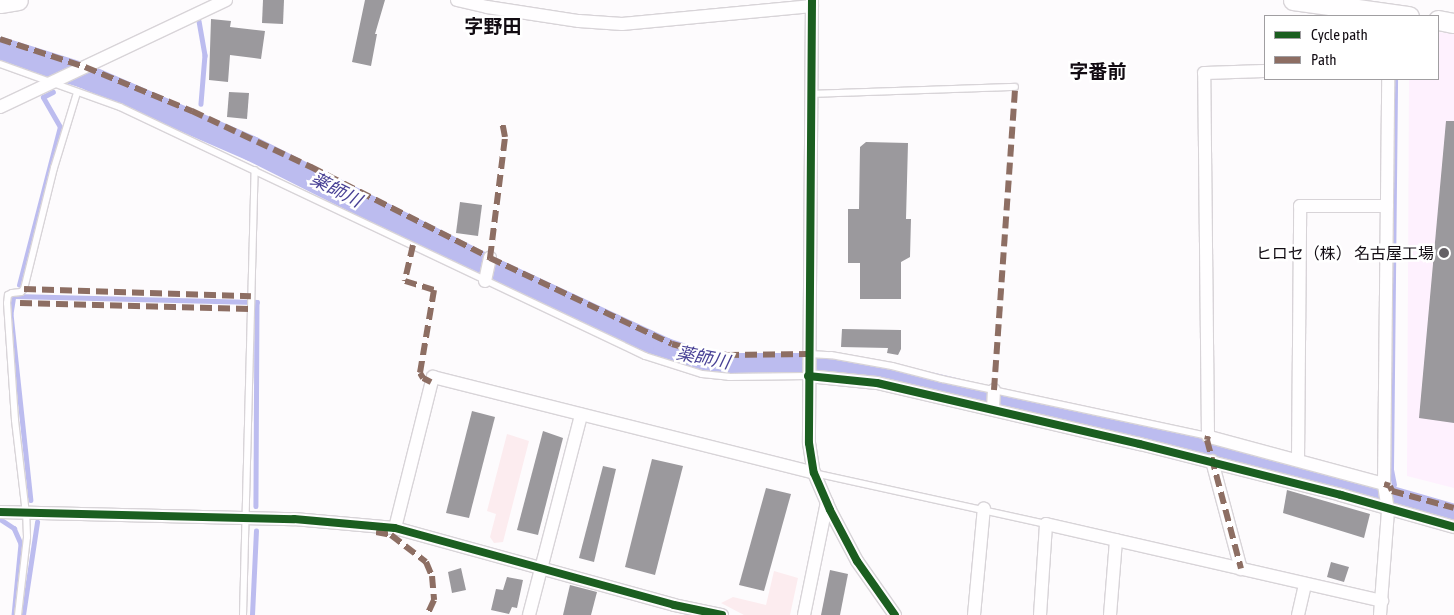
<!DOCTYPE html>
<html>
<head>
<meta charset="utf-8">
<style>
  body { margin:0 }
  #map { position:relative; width:1454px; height:615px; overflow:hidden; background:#fdfbfd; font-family:"Asap Condensed","Noto Sans JP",sans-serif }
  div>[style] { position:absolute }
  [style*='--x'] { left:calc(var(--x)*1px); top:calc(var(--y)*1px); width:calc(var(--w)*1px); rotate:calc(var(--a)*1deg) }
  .built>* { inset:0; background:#fef1fe }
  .green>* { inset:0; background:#fcecef }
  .stream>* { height:4.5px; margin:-2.25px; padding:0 2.25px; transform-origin:2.25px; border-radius:2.25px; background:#bcbcef }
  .river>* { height:25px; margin:-12.5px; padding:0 12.5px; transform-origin:12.5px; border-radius:12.5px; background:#bcbcef }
  .building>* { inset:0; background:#9b999d }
  .roads { filter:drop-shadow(1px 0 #d8d4d8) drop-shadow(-1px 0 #d8d4d8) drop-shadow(0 1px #d8d4d8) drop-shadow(0 -1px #d8d4d8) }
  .lane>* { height:6px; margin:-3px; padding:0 3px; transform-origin:3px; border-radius:3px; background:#fffeff }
  .street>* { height:12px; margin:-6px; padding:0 6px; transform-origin:6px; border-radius:6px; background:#fffeff }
  .secondary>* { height:19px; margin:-9.5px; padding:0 9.5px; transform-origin:9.5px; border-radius:9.5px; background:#fffeff }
  .quiet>* { height:6px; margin-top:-3px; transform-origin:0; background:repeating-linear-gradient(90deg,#8d6e63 0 12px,transparent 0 18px) }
  .cycleway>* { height:8px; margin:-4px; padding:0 4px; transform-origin:4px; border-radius:4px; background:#1b5e20 }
  .dots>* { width:14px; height:14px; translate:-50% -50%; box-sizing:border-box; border:2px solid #fff; border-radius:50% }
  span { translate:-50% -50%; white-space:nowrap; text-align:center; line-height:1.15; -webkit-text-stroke:5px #fff; paint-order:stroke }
  .poi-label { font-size:16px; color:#120c13 }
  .right { translate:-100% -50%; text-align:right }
  .water-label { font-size:18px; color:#484195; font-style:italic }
  .quarter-label { font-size:19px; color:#120c13; font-weight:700 }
  .legend { position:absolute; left:1264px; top:15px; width:175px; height:65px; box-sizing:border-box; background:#fff; border:1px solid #a09ea1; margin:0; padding:6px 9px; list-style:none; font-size:15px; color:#120c13 }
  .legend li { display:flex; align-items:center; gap:10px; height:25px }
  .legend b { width:25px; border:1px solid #a09ea1 }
</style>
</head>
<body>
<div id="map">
  <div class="built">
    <div style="clip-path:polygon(1438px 32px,1454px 34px,1454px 488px,1407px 476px,1409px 79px,1438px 79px)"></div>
  </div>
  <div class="green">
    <div style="clip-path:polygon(507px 434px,529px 441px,503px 542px,494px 543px,490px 537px,496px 514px,487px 511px)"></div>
    <div style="clip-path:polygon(774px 571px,798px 578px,790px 615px,744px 615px,721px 603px,733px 597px,766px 605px)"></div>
  </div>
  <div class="stream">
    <div style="--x:199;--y:21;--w:35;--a:80"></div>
    <div style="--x:205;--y:55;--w:49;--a:94.7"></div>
    <div style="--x:77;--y:78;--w:7;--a:-27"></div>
    <div style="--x:194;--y:123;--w:6;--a:-72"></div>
    <div style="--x:19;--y:285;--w:163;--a:-75.5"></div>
    <div style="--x:60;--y:127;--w:34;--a:-120"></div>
    <div style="--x:43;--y:97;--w:11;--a:-27"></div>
    <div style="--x:14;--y:295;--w:19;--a:99"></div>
    <div style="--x:11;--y:314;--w:187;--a:83.9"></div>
    <div style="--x:14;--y:296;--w:243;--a:1.4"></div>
    <div style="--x:257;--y:302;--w:204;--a:90.3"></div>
    <div style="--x:1394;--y:485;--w:16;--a:-101"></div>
    <div style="--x:1391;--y:469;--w:390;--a:-89.4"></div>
    <div style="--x:1396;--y:499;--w:1;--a:90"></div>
    <div style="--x:0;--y:519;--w:17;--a:33"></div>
    <div style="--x:14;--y:528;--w:17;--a:66"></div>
    <div style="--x:21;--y:544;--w:71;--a:95.6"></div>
    <div style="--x:23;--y:615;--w:94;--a:-81.4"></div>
    <div style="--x:252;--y:615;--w:84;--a:-87.3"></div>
  </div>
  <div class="river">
    <div style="--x:0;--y:49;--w:87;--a:17.4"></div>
    <div style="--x:83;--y:75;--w:183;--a:23.5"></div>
    <div style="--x:251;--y:148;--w:279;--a:26.7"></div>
    <div style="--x:500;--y:273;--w:182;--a:25"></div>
    <div style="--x:665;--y:350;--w:25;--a:18"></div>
    <div style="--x:689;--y:358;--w:44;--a:9.2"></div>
    <div style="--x:732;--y:365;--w:94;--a:0"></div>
    <div style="--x:826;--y:365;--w:51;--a:7.8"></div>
    <div style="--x:877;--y:372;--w:410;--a:13.1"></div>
    <div style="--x:1276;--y:465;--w:185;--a:16"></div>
  </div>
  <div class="building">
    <div style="clip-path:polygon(263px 0,284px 0,283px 24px,262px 23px)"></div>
    <div style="clip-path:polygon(365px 0,385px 0,375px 34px,377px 34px,371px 66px,352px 62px)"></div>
    <div style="clip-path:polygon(211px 19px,231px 21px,230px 27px,265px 31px,261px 59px,230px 55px,228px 82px,209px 80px)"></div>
    <div style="clip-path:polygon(229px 92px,249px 93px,247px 119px,227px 117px)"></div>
    <div style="clip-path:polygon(1446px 121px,1454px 121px,1454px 423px,1419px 418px)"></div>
    <div style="clip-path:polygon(866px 142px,908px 143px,906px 219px,911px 219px,910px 257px,901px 262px,901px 299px,860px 299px,860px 263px,848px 263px,848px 209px,859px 209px,860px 147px)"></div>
    <div style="clip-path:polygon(460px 202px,482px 205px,478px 236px,456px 233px)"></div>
    <div style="clip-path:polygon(842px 329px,901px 330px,901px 349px,898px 355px,887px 353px,888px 348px,841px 347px)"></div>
    <div style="clip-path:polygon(472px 411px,495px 417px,469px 518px,446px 513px)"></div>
    <div style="clip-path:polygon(543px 431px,563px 438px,538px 535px,517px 530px)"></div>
    <div style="clip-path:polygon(652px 459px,683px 466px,655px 575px,625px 567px)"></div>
    <div style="clip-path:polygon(603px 466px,616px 469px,594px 562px,579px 558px)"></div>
    <div style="clip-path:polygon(766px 488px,791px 494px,764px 591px,739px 585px)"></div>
    <div style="clip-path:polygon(1287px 490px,1370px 514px,1364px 538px,1283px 513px)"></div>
    <div style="clip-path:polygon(1331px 562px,1349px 567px,1344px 582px,1327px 577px)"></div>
    <div style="clip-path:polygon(461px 568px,466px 590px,452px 593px,448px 572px)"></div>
    <div style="clip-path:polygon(830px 570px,848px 574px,840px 615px,821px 615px)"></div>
    <div style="clip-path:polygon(507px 577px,523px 580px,517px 608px,512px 607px,509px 614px,491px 610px,496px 589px,503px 590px)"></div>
    <div style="clip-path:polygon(570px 585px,597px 592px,591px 615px,563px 615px)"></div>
  </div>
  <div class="roads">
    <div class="lane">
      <div style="--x:0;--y:64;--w:127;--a:19.7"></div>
      <div style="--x:120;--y:107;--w:581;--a:25.37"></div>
      <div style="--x:645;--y:356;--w:60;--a:17.5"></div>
      <div style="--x:702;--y:374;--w:27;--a:6"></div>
      <div style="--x:729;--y:377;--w:79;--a:-0.7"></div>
      <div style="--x:812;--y:94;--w:203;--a:-2"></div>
      <div style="--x:809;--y:354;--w:22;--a:3"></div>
      <div style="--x:831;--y:355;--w:62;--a:10.2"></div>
      <div style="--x:892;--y:366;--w:52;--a:14.6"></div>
      <div style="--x:942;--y:379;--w:273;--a:12.1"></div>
      <div style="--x:814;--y:473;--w:238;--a:12.4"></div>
      <div style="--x:18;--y:615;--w:79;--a:-83.4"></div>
      <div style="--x:27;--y:537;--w:23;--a:-92"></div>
      <div style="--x:26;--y:514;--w:95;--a:-96.7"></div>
      <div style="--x:15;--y:420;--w:117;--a:-93.9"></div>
      <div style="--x:7;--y:303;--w:8;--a:-83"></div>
      <div style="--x:8;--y:295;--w:4;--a:-27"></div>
      <div style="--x:12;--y:293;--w:9;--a:-6"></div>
      <div style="--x:21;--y:292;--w:4;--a:-45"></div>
      <div style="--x:24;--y:289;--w:125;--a:-76.1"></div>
      <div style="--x:54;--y:168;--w:78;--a:-73"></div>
      <div style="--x:243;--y:615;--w:445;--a:-88.5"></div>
    </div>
    <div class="street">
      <div style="--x:457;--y:0;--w:31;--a:13"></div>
      <div style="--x:487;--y:7;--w:93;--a:8.7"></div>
      <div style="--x:579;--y:21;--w:43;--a:4"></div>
      <div style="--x:622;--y:24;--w:191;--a:-5.4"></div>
      <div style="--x:812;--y:0;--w:443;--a:90.4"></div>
      <div style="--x:809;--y:443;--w:30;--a:81"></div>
      <div style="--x:814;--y:473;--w:40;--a:66.6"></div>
      <div style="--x:830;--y:510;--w:58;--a:62.1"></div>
      <div style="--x:857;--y:561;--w:66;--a:54.9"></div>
      <div style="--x:0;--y:107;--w:250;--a:-25.3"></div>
      <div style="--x:485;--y:281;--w:24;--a:-78"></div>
      <div style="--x:808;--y:376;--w:69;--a:5.8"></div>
      <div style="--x:877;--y:383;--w:270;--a:13.1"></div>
      <div style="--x:1140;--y:444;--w:207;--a:14.2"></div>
      <div style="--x:1341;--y:495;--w:117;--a:15.8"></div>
      <div style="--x:993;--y:409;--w:19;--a:-87"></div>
      <div style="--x:1208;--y:436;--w:363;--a:-90.6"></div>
      <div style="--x:1204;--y:73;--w:61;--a:-1.9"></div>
      <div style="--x:1210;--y:437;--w:180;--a:15.1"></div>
      <div style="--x:1298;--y:459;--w:253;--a:-89.5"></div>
      <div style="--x:1300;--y:206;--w:87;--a:0"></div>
      <div style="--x:1212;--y:461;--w:112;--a:75"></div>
      <div style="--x:0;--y:512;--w:294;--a:1.4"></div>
      <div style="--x:294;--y:519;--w:101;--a:5.1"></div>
      <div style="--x:395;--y:528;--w:289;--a:15.4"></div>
      <div style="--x:674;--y:605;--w:49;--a:11.8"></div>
      <div style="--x:395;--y:528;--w:156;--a:-75.9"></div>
      <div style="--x:433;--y:377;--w:393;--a:14.1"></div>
      <div style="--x:529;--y:615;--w:207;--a:-75.4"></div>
      <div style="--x:804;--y:615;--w:115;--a:-78.5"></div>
      <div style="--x:974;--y:615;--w:107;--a:-84.7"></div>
      <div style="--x:1040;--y:615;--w:91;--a:-86.2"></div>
      <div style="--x:1046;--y:524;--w:345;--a:12.9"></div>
      <div style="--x:1110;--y:615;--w:75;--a:-85.4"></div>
      <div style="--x:1298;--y:615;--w:32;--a:-77"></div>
      <div style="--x:1380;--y:615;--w:105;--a:-85.6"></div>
      <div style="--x:1388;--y:510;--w:26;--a:-99"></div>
      <div style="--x:1384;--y:484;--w:405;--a:-89.4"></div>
    </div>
    <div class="secondary">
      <div style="--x:1293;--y:0;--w:117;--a:7.9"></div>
      <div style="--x:0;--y:3;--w:18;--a:-9"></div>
      <div style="--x:1438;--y:20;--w:16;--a:11"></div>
    </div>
  </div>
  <div class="quiet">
    <div style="--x:0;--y:39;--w:89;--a:18.2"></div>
    <div style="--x:85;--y:67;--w:116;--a:22.4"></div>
    <div style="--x:192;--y:111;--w:132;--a:25.2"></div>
    <div style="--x:311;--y:167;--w:201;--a:26.9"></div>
    <div style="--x:490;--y:258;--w:201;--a:25.3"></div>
    <div style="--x:672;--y:344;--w:27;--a:15"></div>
    <div style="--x:698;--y:351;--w:29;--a:8"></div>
    <div style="--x:727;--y:355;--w:82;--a:-0.7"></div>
    <div style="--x:413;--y:245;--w:37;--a:103"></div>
    <div style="--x:405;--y:281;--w:30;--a:17"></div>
    <div style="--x:434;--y:290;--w:84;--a:99.6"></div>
    <div style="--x:420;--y:373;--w:6;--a:59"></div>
    <div style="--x:423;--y:378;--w:9;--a:27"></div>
    <div style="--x:490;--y:258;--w:122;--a:-82.9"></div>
    <div style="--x:505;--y:137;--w:15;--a:-101"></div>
    <div style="--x:24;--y:289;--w:227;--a:1.8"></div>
    <div style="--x:20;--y:303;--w:230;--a:1.5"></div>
    <div style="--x:994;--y:390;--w:304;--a:-86"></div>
    <div style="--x:1208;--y:436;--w:4;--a:104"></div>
    <div style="--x:1207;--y:440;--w:133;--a:75.2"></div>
    <div style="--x:1384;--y:484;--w:6;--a:18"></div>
    <div style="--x:1390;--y:486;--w:5;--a:68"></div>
    <div style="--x:1392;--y:491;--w:64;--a:15.3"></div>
    <div style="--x:376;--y:532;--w:15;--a:11"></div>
    <div style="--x:391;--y:535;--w:44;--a:37.6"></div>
    <div style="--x:426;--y:562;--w:15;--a:67"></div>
    <div style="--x:432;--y:576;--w:24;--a:85"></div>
    <div style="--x:434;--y:600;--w:17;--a:115"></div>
  </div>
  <div class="cycleway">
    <div style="--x:812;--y:0;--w:443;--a:90.4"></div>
    <div style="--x:809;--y:443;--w:30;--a:81"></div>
    <div style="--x:814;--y:473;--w:40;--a:66.6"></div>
    <div style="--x:830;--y:510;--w:58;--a:62.1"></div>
    <div style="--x:857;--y:561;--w:66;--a:54.9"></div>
    <div style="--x:808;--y:376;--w:69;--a:5.8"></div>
    <div style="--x:877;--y:383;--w:270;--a:13.1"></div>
    <div style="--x:1140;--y:444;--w:207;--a:14.2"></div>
    <div style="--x:1341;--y:495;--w:117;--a:15.8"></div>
    <div style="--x:0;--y:512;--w:294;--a:1.4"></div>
    <div style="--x:294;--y:519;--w:101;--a:5.1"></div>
    <div style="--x:395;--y:528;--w:289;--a:15.4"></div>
    <div style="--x:674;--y:605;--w:49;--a:11.8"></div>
  </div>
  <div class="dots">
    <div style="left:1444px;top:253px;background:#646065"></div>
  </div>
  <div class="poi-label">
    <span class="right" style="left:1434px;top:253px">ヒロセ（株） 名古屋工場</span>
  </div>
  <div class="water-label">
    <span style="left:336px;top:190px;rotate:27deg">薬師川</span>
    <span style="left:703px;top:358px;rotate:11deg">薬師川</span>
  </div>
  <div class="quarter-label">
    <span style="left:493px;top:27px">字野田</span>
    <span style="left:1098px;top:72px">字番前</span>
  </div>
  <ul class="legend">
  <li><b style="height:6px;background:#1b5e20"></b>Cycle path</li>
  <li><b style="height:6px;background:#8d6e63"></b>Path</li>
  </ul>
</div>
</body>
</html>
